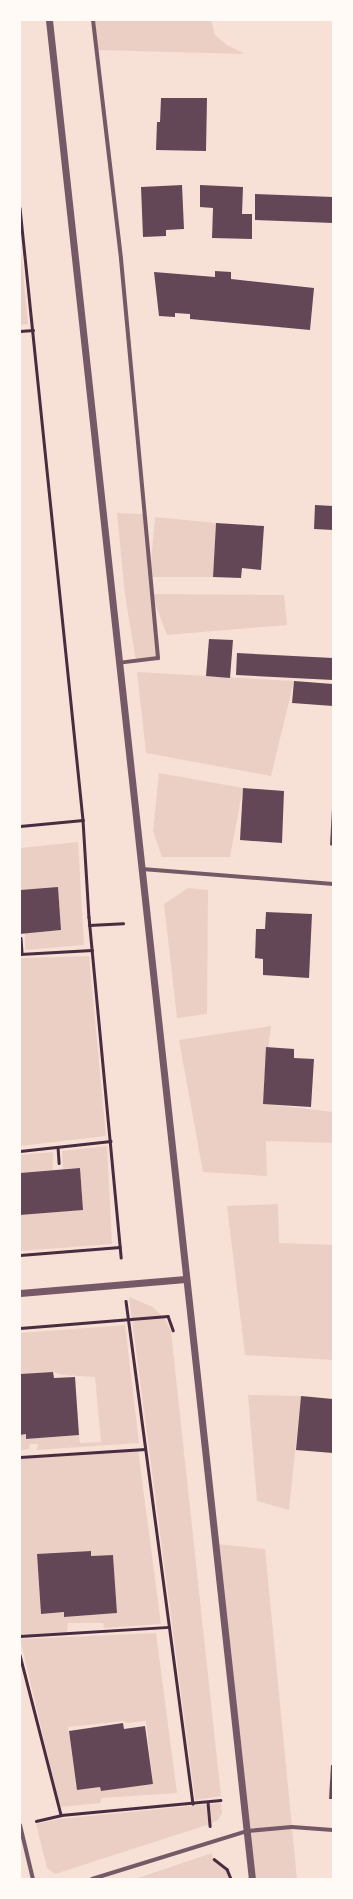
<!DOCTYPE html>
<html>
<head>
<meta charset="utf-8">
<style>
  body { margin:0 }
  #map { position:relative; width:353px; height:1899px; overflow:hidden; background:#f7e1d7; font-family:"Open Sans",sans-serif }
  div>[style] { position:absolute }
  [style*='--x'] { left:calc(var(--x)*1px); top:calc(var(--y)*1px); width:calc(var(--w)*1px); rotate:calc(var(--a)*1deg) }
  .green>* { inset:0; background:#ebcfc5 }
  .building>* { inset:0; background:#644757 }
  .path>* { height:2.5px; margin:-1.25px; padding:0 1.25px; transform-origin:1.25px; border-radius:1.25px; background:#4a2c40 }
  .minor>* { height:4px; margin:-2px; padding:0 2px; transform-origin:2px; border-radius:2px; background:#755966 }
  .tertiary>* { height:7px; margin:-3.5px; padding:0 3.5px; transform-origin:3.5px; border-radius:3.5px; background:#755966 }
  span { translate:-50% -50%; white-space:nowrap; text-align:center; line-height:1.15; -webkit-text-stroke:4px #fffaf5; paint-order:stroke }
  .frame { position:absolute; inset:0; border:21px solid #fffaf5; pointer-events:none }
</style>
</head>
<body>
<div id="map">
  <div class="green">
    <div style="clip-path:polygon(93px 20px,211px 20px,215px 35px,227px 45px,245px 54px,97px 50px)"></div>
    <div style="clip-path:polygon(20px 242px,28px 324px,20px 325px)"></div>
    <div style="clip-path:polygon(117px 513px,143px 514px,150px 574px,155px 517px,216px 523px,213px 577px,150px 577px,152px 594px,284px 595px,287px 625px,167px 635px,152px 596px,158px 658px,136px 661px,125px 595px)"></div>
    <div style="clip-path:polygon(137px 672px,294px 681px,271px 776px,146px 753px)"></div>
    <div style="clip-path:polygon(159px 773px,243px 788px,230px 857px,162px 857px,153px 831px)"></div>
    <div style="clip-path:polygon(78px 842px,84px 945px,25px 950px,25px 934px,61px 930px,58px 888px,20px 890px,20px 848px)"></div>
    <div style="clip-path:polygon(188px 888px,208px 890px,207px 1014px,177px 1018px,164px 904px)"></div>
    <div style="clip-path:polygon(89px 956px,106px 1136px,20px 1146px,20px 958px)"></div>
    <div style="clip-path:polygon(271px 1026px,264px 1081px,265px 1104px,333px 1112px,333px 1143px,266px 1141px,267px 1176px,203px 1172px,179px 1040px)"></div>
    <div style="clip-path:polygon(107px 1146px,112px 1244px,20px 1251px,20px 1215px,83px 1210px,80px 1168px,63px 1169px,62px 1151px)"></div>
    <div style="clip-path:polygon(53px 1152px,53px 1170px,20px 1173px,20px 1155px)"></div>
    <div style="clip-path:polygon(278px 1204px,279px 1243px,333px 1245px,333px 1360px,245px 1355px,227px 1206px)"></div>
    <div style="clip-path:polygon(129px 1297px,153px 1307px,165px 1319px,171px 1331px,221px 1796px,195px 1800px)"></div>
    <div style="clip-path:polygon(125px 1325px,139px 1443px,37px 1450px,38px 1444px,30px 1444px,29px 1449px,20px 1450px,20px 1435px,26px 1434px,27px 1439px,79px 1435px,80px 1443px,101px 1442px,95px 1377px,63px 1375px,53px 1372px,20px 1374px,20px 1333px)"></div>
    <div style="clip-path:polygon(248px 1395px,301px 1396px,289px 1510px,257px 1501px)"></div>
    <div style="clip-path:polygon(evenodd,138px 1449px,161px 1624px,104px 1628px,103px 1623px,68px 1623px,67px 1633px,20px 1636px,20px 1457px,138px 1449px,91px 1551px,91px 1556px,113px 1555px,117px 1613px,64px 1617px,64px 1612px,41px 1614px,37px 1555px,91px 1551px)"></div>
    <div style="clip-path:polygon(216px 1544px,265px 1549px,297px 1879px,252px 1879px)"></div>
    <div style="clip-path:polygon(evenodd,156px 1633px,177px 1793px,102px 1798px,100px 1803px,60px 1807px,20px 1639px,156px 1633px,124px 1721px,125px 1723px,146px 1721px,153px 1784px,101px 1791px,100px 1787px,77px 1789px,68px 1727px,124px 1721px)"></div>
    <div style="clip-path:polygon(221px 1803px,222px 1813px,218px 1820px,210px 1824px,55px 1874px,47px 1868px,36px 1824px,59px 1819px)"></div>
    <div style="clip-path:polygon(212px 1853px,213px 1858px,227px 1869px,231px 1879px,135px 1879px)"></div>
  </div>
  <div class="building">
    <div style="clip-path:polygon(161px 98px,207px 98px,206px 151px,156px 150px,157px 122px,160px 122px)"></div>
    <div style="clip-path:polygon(182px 185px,184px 229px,166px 230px,166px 236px,143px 237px,141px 187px)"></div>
    <div style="clip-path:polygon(200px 185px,243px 187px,242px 214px,252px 214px,252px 239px,212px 238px,213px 208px,200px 207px)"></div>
    <div style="clip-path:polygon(255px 194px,333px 197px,333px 223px,255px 220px)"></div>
    <div style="clip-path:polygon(215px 271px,231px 272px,231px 279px,314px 288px,310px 330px,190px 319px,190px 314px,175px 313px,175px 317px,159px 316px,154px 272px,215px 277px)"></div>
    <div style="clip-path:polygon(315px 505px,333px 506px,333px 530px,314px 529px)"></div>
    <div style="clip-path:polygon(216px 523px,264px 526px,261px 570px,242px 568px,241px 578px,213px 577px)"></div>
    <div style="clip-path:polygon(209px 639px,233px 640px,230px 678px,206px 676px)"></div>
    <div style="clip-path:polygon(237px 653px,333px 658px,333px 680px,236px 675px)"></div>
    <div style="clip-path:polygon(294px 681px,333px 684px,333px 706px,292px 703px)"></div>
    <div style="clip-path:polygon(243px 788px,284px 791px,282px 843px,240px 840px)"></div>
    <div style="clip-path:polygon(332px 809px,333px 809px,333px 846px,330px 845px)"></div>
    <div style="clip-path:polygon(58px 887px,61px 930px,20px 934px,20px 890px)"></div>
    <div style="clip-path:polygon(266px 912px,312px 914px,309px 978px,263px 975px,263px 959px,255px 958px,256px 929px,265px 929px)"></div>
    <div style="clip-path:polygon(266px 1047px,294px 1049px,294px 1058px,314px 1059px,311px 1107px,263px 1104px)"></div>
    <div style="clip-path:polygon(80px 1168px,83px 1210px,20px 1215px,20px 1173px)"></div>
    <div style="clip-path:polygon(53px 1372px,54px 1378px,75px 1377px,79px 1435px,26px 1439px,26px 1434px,20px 1435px,20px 1374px)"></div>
    <div style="clip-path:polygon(301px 1396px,333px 1399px,333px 1453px,296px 1450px)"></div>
    <div style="clip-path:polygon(91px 1551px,91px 1556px,113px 1555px,117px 1613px,64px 1617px,64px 1612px,41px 1614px,37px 1554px)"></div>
    <div style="clip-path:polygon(123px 1723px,124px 1729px,145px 1726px,153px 1784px,101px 1791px,100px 1787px,77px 1790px,69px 1731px)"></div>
    <div style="clip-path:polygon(331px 1765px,333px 1765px,333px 1799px,329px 1799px)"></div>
  </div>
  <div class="path">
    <div style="--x:20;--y:208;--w:615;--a:84.12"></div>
    <div style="--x:83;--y:820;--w:97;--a:86.5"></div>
    <div style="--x:89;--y:917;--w:342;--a:84.6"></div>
    <div style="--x:20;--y:331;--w:13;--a:-4"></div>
    <div style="--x:20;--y:826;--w:63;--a:-5.4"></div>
    <div style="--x:89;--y:925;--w:34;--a:-3"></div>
    <div style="--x:21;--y:938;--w:16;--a:86"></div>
    <div style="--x:20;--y:954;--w:72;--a:-3.2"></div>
    <div style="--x:58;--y:1147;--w:16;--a:86"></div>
    <div style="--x:20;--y:1151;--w:91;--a:-6.3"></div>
    <div style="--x:20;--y:1255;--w:100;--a:-4.6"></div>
    <div style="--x:126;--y:1301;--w:507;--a:82.41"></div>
    <div style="--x:20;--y:1328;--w:148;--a:-4.6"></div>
    <div style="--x:168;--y:1316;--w:15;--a:70"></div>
    <div style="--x:20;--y:1457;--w:125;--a:-3.7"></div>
    <div style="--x:20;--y:1636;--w:149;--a:-3.5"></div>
    <div style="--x:20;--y:1655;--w:165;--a:75.6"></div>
    <div style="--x:208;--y:1802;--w:24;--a:85"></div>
    <div style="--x:36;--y:1821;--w:26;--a:-13"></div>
    <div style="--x:61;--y:1815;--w:160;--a:-5.4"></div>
    <div style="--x:214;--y:1859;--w:16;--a:38"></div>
    <div style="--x:227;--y:1869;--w:11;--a:68"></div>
  </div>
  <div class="minor">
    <div style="--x:93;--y:20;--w:241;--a:83.3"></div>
    <div style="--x:121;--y:259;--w:401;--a:84.7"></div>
    <div style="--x:158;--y:658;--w:38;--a:173"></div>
    <div style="--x:142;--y:869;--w:192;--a:4.5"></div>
    <div style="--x:20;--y:1825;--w:56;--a:76.5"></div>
    <div style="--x:92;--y:1879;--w:162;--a:-17.2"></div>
    <div style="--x:247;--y:1831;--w:45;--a:-5.1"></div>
    <div style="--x:292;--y:1827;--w:41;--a:4.2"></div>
  </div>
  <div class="tertiary">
    <div style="--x:49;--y:20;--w:1870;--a:83.77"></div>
    <div style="--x:20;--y:1293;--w:166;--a:-4.8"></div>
  </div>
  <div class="frame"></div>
</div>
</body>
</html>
